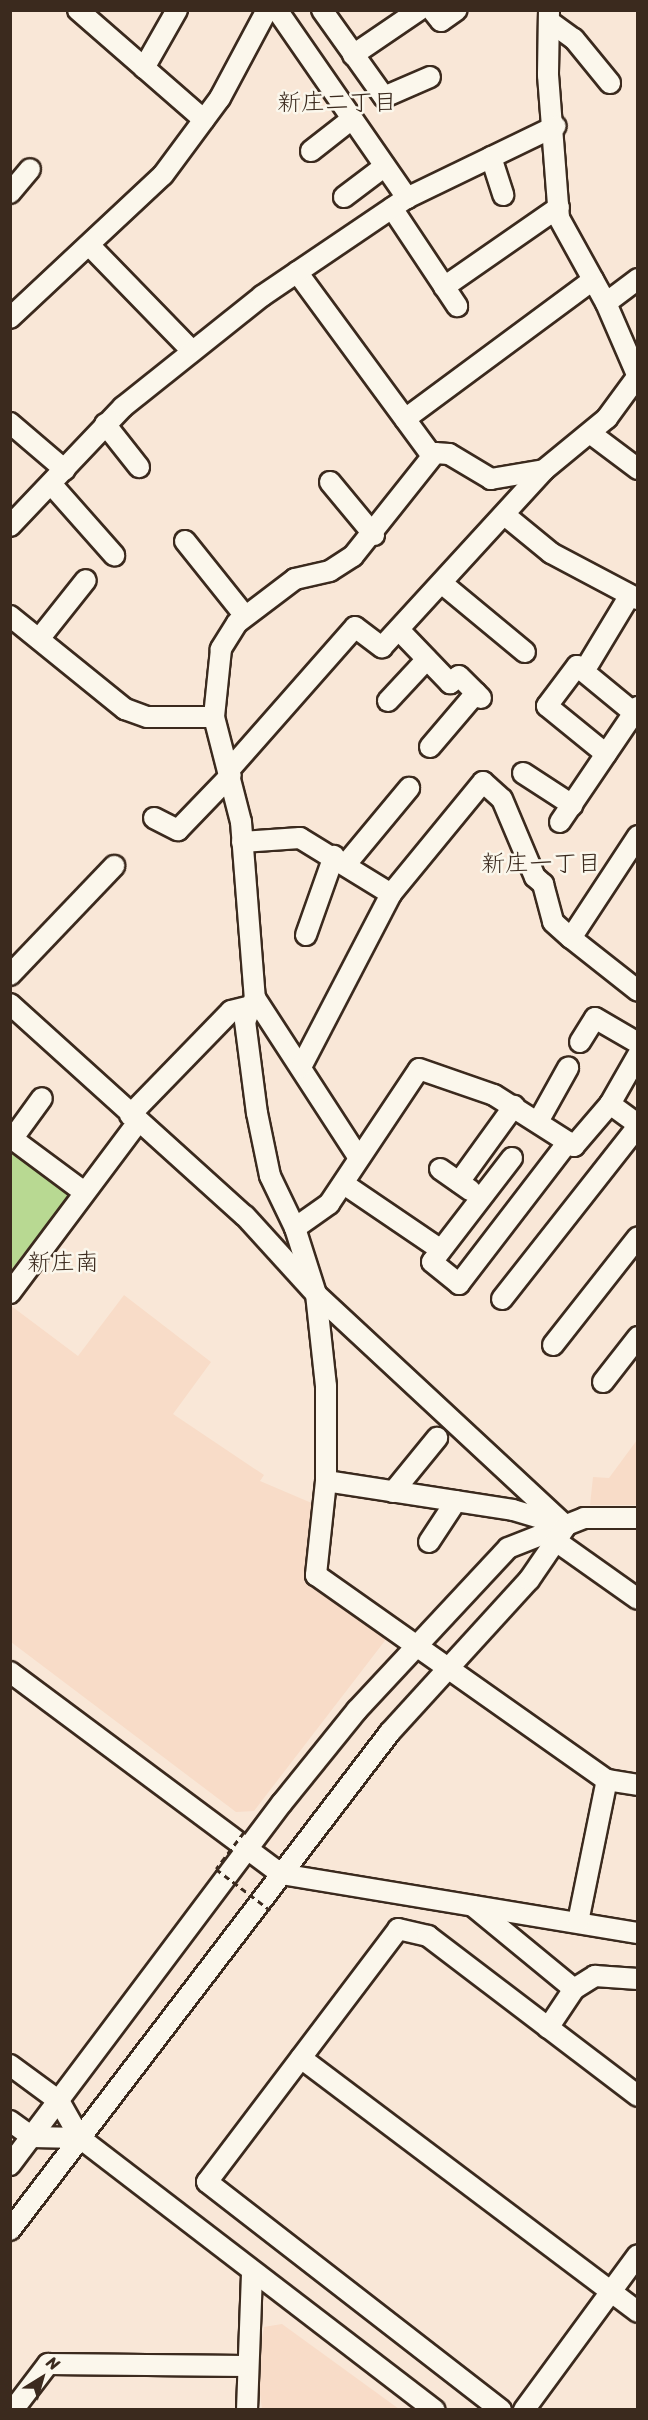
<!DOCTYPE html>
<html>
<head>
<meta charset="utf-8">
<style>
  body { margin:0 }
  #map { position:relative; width:648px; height:2420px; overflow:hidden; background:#f9e7d7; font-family:Sriracha,"Klee One",sans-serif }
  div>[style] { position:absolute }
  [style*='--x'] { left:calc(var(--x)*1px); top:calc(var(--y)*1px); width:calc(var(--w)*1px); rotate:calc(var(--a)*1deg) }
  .built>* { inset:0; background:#f8dcc8 }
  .green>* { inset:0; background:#b8d992 }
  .roads { filter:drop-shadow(2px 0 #3b2a1e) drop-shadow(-2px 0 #3b2a1e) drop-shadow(0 2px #3b2a1e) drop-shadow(0 -2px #3b2a1e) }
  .minor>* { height:20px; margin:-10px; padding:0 10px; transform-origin:10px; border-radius:10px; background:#fbf7ec }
  .path-bridge>* { height:3px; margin-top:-1.5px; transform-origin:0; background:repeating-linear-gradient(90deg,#3b2a1e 0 6px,transparent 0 10.5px) }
  span { translate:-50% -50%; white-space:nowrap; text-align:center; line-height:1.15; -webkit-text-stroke:5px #fbf7ec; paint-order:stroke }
  .neighbourhood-label { font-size:24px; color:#3b2a1e }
  .frame { position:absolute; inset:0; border:12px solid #3b2a1e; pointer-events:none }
  .north { position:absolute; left:12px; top:2348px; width:60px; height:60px; -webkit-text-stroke:4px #fbf7ec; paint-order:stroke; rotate:37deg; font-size:16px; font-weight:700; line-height:24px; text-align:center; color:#3b2a1e }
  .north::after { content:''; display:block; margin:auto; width:21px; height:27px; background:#3b2a1e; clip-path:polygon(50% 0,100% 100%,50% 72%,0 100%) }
</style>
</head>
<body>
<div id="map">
  <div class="built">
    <div style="clip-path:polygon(124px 1295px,211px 1362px,173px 1414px,264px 1475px,260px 1481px,314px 1504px,305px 1583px,387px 1638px,254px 1811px,236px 1812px,11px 1642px,10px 1305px,78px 1356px)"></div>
    <div style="clip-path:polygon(637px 1440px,637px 1505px,590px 1505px,593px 1477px,609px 1478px)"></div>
    <div style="clip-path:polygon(282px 2324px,399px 2409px,262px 2410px,257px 2369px,264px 2327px)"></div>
  </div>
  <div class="green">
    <div style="clip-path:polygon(10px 1143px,65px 1185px,68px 1197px,11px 1270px)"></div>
  </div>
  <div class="roads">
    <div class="minor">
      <div style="--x:78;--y:10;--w:167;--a:41.1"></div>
      <div style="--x:277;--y:10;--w:229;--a:55.3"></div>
      <div style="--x:322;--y:10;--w:107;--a:54.5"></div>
      <div style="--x:384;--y:97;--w:50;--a:-23.5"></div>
      <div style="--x:432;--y:10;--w:14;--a:51"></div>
      <div style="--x:441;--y:21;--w:19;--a:-35"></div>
      <div style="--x:549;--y:10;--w:65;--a:90.9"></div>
      <div style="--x:548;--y:75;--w:143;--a:85.6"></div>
      <div style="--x:559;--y:218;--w:97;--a:61.1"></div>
      <div style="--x:606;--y:303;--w:81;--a:66.6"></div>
      <div style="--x:553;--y:24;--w:26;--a:36"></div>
      <div style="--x:574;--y:39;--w:57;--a:50.7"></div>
      <div style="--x:353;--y:55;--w:80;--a:-34.3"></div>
      <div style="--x:144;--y:68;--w:67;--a:-60.4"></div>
      <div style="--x:311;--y:151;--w:52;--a:-38"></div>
      <div style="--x:491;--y:157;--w:40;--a:72"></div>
      <div style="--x:10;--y:193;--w:31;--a:-50"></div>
      <div style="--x:344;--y:197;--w:51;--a:-37.1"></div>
      <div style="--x:392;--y:208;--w:118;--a:56.4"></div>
      <div style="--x:91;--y:247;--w:145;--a:45.8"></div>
      <div style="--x:297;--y:272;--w:228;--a:53.7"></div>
      <div style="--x:444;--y:287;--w:140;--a:-34.8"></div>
      <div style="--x:606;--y:303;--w:40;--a:-37"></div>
      <div style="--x:10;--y:318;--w:209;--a:-43.1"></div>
      <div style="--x:163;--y:175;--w:96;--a:-53.5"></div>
      <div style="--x:220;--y:98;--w:100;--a:-61.9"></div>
      <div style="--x:405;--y:419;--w:234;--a:-36.5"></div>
      <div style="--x:10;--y:423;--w:72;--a:40.5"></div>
      <div style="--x:105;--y:424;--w:55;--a:51.7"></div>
      <div style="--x:590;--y:433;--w:60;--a:36.9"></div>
      <div style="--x:544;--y:470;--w:54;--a:170.4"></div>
      <div style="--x:491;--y:479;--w:49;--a:-149.2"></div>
      <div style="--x:449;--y:454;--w:14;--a:-176"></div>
      <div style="--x:435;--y:453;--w:132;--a:128.5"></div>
      <div style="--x:353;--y:556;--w:27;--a:147"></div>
      <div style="--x:330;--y:571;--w:36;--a:167"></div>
      <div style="--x:295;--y:579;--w:73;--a:142.8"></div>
      <div style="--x:237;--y:623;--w:31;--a:122"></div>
      <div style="--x:221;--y:649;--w:68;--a:95.9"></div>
      <div style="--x:214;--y:717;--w:108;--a:75.6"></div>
      <div style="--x:241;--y:822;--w:177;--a:85.5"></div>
      <div style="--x:255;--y:998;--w:25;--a:113"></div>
      <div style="--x:245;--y:1021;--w:93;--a:82.6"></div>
      <div style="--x:257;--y:1113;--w:64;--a:78.3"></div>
      <div style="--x:270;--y:1176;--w:58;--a:64.3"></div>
      <div style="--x:295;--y:1228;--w:69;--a:72.3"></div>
      <div style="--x:316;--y:1294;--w:93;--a:83.8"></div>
      <div style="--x:326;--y:1386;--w:95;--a:90"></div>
      <div style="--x:326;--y:1481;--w:95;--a:96.1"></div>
      <div style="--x:316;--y:1575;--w:356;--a:35.2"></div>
      <div style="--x:607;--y:1780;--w:31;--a:9"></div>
      <div style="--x:330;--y:482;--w:69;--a:50.3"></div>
      <div style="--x:52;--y:485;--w:94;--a:48.5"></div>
      <div style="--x:506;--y:516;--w:58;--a:39.4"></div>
      <div style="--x:551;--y:553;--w:98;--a:27.9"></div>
      <div style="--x:10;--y:526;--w:164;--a:-46.5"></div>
      <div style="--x:123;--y:407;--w:178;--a:-38.6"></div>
      <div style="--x:262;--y:296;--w:175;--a:-34.1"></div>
      <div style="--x:407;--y:198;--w:165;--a:-25.8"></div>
      <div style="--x:185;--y:541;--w:96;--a:51.3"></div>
      <div style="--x:444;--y:585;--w:105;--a:39.6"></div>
      <div style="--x:10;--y:616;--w:148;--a:39"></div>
      <div style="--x:125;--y:709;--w:23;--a:20"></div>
      <div style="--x:147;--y:717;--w:67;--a:0"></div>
      <div style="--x:399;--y:630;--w:74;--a:46.1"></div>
      <div style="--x:450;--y:683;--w:11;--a:-38"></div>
      <div style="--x:459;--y:676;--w:31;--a:45"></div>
      <div style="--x:39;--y:639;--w:75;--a:-51.5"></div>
      <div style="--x:589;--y:663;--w:79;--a:-58.9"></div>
      <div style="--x:388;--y:701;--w:57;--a:-47.1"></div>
      <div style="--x:430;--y:747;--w:71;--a:-49.6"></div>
      <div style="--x:606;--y:754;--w:76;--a:-140.9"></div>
      <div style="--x:547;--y:706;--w:50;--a:-53.1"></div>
      <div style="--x:577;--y:666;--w:74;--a:39.5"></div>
      <div style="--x:230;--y:769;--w:189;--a:-48.6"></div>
      <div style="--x:355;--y:627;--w:34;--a:37"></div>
      <div style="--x:382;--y:647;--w:240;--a:-47.5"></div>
      <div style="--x:544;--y:470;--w:82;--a:-39.5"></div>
      <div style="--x:607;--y:418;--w:51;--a:-53.8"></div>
      <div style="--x:523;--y:773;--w:59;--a:33.1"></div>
      <div style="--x:154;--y:818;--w:27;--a:27"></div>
      <div style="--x:178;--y:830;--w:76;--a:-46.1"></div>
      <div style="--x:560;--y:822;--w:139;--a:-55.9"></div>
      <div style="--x:638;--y:836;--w:122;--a:123.3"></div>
      <div style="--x:571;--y:938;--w:85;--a:38.3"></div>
      <div style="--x:242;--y:842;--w:58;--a:-3.9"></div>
      <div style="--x:300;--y:838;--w:107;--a:31.6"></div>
      <div style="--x:346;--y:864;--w:99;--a:-50.3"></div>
      <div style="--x:306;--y:935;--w:84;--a:-70.5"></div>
      <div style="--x:10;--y:975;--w:151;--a:-46.3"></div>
      <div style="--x:255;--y:998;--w:187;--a:57"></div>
      <div style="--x:10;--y:1004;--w:316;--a:42.1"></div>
      <div style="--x:245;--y:1216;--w:105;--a:47.7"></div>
      <div style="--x:316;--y:1294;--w:341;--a:42.9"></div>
      <div style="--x:580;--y:1042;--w:28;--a:-58"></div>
      <div style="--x:595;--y:1018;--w:50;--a:30.2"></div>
      <div style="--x:301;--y:1067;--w:195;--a:-62.5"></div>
      <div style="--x:391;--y:894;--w:145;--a:-50.6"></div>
      <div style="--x:483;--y:782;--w:25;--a:42"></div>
      <div style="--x:502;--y:799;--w:85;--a:67.1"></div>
      <div style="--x:535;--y:877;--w:11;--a:41"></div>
      <div style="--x:543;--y:884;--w:39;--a:75"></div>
      <div style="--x:553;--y:922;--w:24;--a:42"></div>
      <div style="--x:610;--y:1104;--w:34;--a:36"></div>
      <div style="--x:130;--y:1115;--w:145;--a:-45.8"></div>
      <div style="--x:231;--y:1011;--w:21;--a:-14"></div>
      <div style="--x:539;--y:1120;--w:60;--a:-60.9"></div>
      <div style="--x:10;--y:1137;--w:92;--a:36.6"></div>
      <div style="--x:13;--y:1138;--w:49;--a:-54.1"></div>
      <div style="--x:512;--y:1158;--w:131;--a:127.6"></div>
      <div style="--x:432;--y:1262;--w:35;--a:39"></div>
      <div style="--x:459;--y:1284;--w:179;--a:-52.5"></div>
      <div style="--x:440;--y:1169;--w:37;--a:35"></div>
      <div style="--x:459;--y:1182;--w:94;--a:-54.1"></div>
      <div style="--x:344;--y:1184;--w:117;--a:34.2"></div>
      <div style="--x:295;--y:1228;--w:42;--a:-35.2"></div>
      <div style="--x:329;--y:1204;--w:162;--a:-56.3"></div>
      <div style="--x:419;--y:1069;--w:79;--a:19.1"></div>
      <div style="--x:494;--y:1095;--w:95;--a:32.5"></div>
      <div style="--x:574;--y:1146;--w:55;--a:-49.4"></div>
      <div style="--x:610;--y:1104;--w:56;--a:-60.3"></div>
      <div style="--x:10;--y:1293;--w:214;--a:-53.2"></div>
      <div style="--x:502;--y:1299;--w:220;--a:-51.8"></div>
      <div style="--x:553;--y:1345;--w:137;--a:-51.8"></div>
      <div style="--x:603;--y:1382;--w:57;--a:-52.1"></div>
      <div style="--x:326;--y:1481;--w:189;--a:8.8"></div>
      <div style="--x:513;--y:1510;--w:50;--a:16.3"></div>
      <div style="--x:393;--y:1492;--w:70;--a:-50.8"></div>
      <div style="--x:556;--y:1541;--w:100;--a:35.3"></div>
      <div style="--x:429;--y:1542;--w:49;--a:-56.6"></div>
      <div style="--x:10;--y:1672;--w:338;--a:36.7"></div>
      <div style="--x:281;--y:1874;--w:362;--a:9.4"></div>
      <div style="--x:473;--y:1906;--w:131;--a:39.4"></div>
      <div style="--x:578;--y:1922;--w:145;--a:-78.5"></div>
      <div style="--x:548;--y:2028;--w:47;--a:-56.3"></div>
      <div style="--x:574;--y:1989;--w:25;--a:-32"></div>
      <div style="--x:595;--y:1976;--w:43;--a:4"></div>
      <div style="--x:301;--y:2058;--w:422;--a:37"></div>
      <div style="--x:10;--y:2065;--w:61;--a:36.3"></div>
      <div style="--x:59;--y:2101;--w:43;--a:60.4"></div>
      <div style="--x:80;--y:2138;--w:447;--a:37.5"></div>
      <div style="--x:10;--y:2121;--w:27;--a:36"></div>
      <div style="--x:32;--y:2137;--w:48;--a:1.2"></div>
      <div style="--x:10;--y:2165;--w:453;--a:-53.1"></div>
      <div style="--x:282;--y:1803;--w:119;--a:-51.1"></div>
      <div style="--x:357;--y:1710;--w:221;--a:-47"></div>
      <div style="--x:508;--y:1548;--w:82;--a:-21.5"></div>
      <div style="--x:584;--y:1518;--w:54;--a:0"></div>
      <div style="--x:10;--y:2230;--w:626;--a:-52.65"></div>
      <div style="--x:390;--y:1732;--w:206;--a:-47.6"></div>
      <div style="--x:529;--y:1580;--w:65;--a:-55.6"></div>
      <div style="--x:13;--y:2410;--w:58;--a:-52.7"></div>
      <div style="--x:48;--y:2364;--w:197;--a:0.6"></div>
      <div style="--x:247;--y:2410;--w:138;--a:-87.9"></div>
      <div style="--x:501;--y:2410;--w:372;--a:-142.2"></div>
      <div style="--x:207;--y:2182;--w:317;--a:-52.9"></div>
      <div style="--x:398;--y:1929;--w:31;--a:13"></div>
      <div style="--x:428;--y:1936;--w:264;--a:37.3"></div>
      <div style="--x:524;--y:2410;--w:192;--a:-53.7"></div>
    </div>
  </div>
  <div class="path-bridge">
    <div style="--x:244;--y:1832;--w:46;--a:127.1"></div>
    <div style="--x:216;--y:1869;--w:68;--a:37.2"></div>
  </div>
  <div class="neighbourhood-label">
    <span style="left:337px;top:103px">新庄二丁目</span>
    <span style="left:541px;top:864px">新庄一丁目</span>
    <span style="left:63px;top:1263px">新庄南</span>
  </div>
  <div class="frame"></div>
  <div class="north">N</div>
</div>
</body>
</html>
